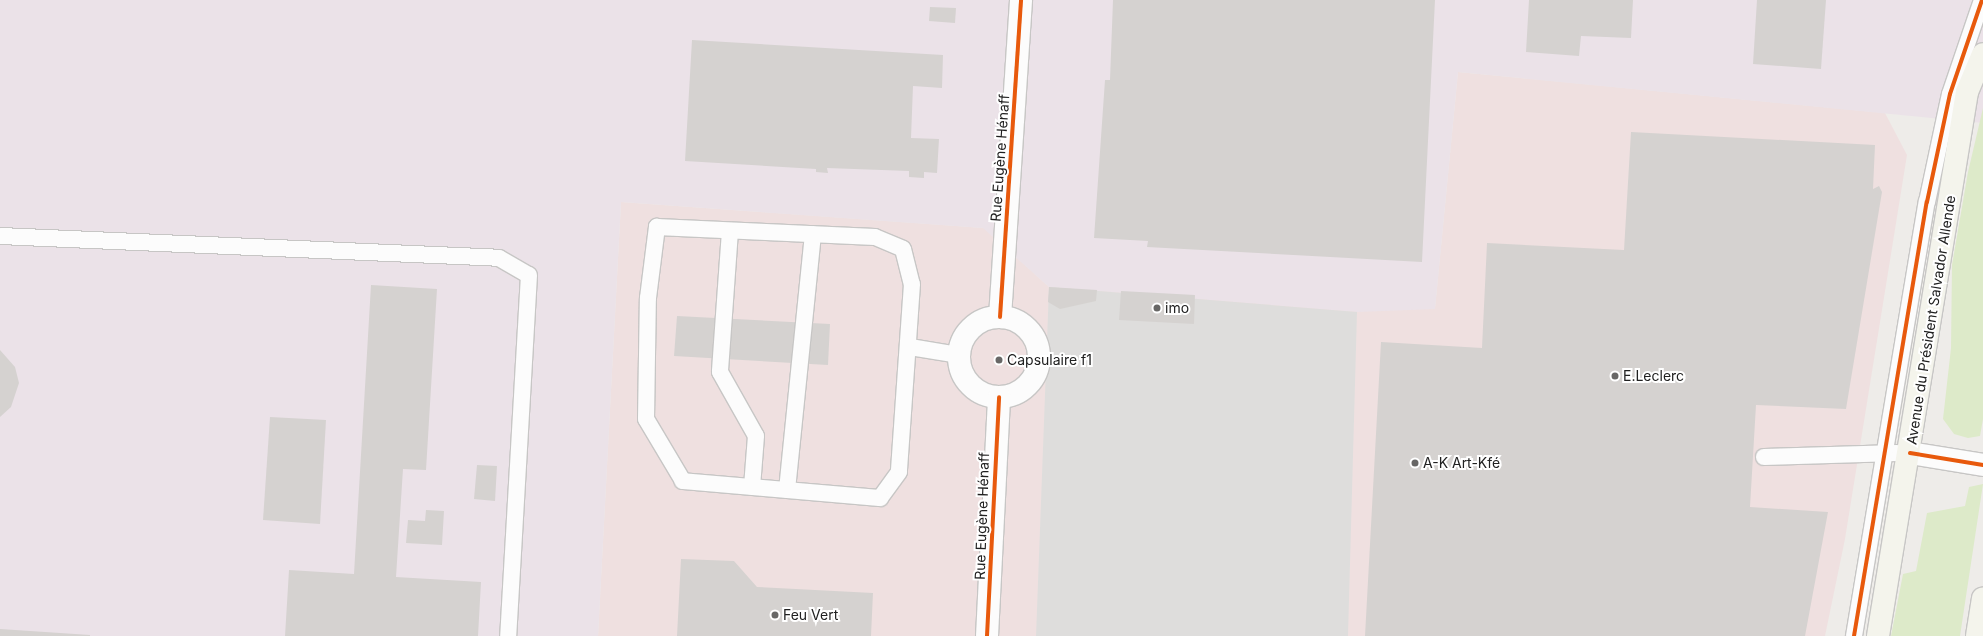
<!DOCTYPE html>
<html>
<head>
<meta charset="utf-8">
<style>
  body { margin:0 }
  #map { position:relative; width:1983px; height:636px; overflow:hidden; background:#eeece9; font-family:Inter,sans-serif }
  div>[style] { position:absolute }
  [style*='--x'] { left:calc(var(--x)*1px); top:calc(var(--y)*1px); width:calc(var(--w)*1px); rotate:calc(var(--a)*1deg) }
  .commercial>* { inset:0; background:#efe0e0 }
  .industrial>* { inset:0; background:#ebe2e8 }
  .grass>* { inset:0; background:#ddeac9 }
  .parking>* { inset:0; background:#dedddc }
  .building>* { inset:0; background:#d5d2d0 }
  .roads { filter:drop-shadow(1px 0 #c7c6c5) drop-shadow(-1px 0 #c7c6c5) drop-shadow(0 1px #c7c6c5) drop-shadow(0 -1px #c7c6c5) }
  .service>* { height:16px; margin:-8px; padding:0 8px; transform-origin:8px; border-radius:8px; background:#fcfcfc }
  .minor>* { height:22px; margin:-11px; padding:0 11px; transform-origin:11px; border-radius:11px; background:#fcfcfc }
  .minor>.ring { margin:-11px; padding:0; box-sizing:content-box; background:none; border:22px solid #fcfcfc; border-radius:50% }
  .secondary>* { height:22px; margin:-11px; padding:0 11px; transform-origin:11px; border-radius:11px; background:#f4f4ec }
  .cycleway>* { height:4px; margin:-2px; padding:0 2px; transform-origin:2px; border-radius:2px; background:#e8590c }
  .dots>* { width:11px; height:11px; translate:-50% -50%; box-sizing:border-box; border:2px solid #fff; border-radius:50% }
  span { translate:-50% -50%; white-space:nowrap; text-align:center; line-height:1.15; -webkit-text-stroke:4px #fff; paint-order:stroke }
  .street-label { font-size:14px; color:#202020 }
  .poi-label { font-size:14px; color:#202020 }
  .left { translate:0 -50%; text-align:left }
</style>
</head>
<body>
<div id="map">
  <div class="commercial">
    <div style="clip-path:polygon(1458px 72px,1885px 113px,1907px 155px,1845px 539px,1825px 636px,598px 636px,621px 202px,984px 228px,1049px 287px,1435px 308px)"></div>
  </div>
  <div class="industrial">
    <div style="clip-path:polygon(0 0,1983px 0,1983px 123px,1458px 72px,1435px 309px,1357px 312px,1049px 287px,983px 228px,621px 202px,598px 636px,0 636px)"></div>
  </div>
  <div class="grass">
    <div style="clip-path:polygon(1983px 108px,1983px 419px,1980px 436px,1968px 438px,1954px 434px,1943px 419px,1951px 348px,1952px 265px,1968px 172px)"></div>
    <div style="clip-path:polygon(1983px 484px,1960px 636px,1891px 636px,1903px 574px,1916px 571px,1927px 513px,1965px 506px,1969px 487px)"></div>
  </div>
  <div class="parking">
    <div style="clip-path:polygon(1049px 287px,1357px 312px,1348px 636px,1036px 636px)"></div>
  </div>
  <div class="building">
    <div style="clip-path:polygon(1113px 0,1435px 0,1422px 262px,1147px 247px,1148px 241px,1094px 238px,1105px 80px,1110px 80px)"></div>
    <div style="clip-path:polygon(1529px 0,1633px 0,1631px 38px,1581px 36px,1579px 56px,1526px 52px)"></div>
    <div style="clip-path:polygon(1757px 0,1826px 0,1821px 69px,1753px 64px)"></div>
    <div style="clip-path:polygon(930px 7px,956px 8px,955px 23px,929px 21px)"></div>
    <div style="clip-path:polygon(692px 40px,943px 55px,942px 88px,913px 86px,911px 138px,939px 139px,937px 173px,924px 172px,924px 178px,909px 177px,909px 171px,827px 168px,828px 173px,816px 172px,816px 169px,685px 161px)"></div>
    <div style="clip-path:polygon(1631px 132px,1875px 145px,1873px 189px,1879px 186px,1882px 192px,1846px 409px,1756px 405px,1750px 507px,1828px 512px,1805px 636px,1365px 636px,1381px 342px,1482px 348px,1487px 243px,1624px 250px)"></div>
    <div style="clip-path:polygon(371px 285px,437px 289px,426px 470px,403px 469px,396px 577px,481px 582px,478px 636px,285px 636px,289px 570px,354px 574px)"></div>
    <div style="clip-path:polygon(1049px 287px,1097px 290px,1096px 301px,1060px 309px,1048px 302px)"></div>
    <div style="clip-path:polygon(1121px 291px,1195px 295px,1194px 324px,1119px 320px)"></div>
    <div style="clip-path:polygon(677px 316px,830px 324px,828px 365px,674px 356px)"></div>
    <div style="clip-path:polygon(0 350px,15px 367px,19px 383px,11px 407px,0 417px)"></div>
    <div style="clip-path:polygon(270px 417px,326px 420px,320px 524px,263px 520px)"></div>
    <div style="clip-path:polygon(477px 465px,497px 466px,495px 501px,474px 499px)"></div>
    <div style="clip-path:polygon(426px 510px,444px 511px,442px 545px,406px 543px,408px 520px,425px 521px)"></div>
    <div style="clip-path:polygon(681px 559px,734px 561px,757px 587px,873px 593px,871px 636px,677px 636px)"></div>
    <div style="clip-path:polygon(0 629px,90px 635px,90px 636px,0 636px)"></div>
  </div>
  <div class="roads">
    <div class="service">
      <div style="--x:657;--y:227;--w:218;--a:2.6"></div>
      <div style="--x:875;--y:237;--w:30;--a:23"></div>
      <div style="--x:903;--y:249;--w:36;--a:76"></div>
      <div style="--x:912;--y:284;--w:188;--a:94"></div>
      <div style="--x:899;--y:472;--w:32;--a:126"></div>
      <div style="--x:880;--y:498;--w:198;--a:-175.1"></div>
      <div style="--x:683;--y:481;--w:72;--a:-120.8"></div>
      <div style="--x:646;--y:419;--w:121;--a:-89.1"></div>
      <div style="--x:648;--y:298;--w:72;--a:-82.8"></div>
      <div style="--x:730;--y:231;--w:141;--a:94.1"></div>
      <div style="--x:720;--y:372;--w:73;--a:60.6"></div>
      <div style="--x:756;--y:436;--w:51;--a:94.5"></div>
      <div style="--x:0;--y:236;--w:499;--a:2.5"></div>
      <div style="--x:499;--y:258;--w:34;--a:30"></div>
      <div style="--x:529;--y:275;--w:362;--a:93.3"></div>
      <div style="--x:910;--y:347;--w:50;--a:9.3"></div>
      <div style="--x:1764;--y:457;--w:133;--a:-1.7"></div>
      <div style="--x:787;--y:490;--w:257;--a:-84.2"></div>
      <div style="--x:1854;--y:636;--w:440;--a:-80.5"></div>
      <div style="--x:1927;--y:202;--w:110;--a:-78"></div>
      <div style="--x:1950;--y:94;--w:99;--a:-71.2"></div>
    </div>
    <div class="minor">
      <div style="--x:1000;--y:317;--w:318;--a:-86.2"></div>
      <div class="ring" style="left:959px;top:317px;width:58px;height:58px"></div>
      <div style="--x:1910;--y:453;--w:74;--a:9.3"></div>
      <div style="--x:987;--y:636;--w:239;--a:-87.1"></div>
    </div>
    <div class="secondary">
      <div style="--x:1878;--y:636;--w:551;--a:-80.71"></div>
      <div style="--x:1967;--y:92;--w:41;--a:-67.2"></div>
      <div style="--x:1977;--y:636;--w:38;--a:-81"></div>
    </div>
  </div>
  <div class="cycleway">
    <div style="--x:1000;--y:317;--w:318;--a:-86.2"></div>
    <div style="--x:1910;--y:453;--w:74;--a:9.3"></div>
    <div style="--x:987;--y:636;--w:239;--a:-87.1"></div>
    <div style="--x:1854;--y:636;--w:440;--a:-80.5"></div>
    <div style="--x:1927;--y:202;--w:110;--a:-78"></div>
    <div style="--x:1950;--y:94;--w:99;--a:-71.2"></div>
  </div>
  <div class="dots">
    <div style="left:1157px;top:308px;background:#686766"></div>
    <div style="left:999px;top:360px;background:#686766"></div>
    <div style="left:1615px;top:376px;background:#686766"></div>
    <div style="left:1415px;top:463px;background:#686766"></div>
    <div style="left:775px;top:615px;background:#686766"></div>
  </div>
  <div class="street-label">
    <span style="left:1000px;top:158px;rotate:-86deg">Rue Eugène Hénaff</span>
    <span style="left:1931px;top:320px;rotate:-81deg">Avenue du Président Salvador Allende</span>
    <span style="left:982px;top:516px;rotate:-88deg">Rue Eugène Hénaff</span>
  </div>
  <div class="poi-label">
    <span class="left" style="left:1165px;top:308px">imo</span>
    <span class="left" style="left:1007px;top:360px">Capsulaire f1</span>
    <span class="left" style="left:1623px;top:376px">E.Leclerc</span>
    <span class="left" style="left:1423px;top:463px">A-K Art-Kfé</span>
    <span class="left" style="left:783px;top:615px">Feu Vert</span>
  </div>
</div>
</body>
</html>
